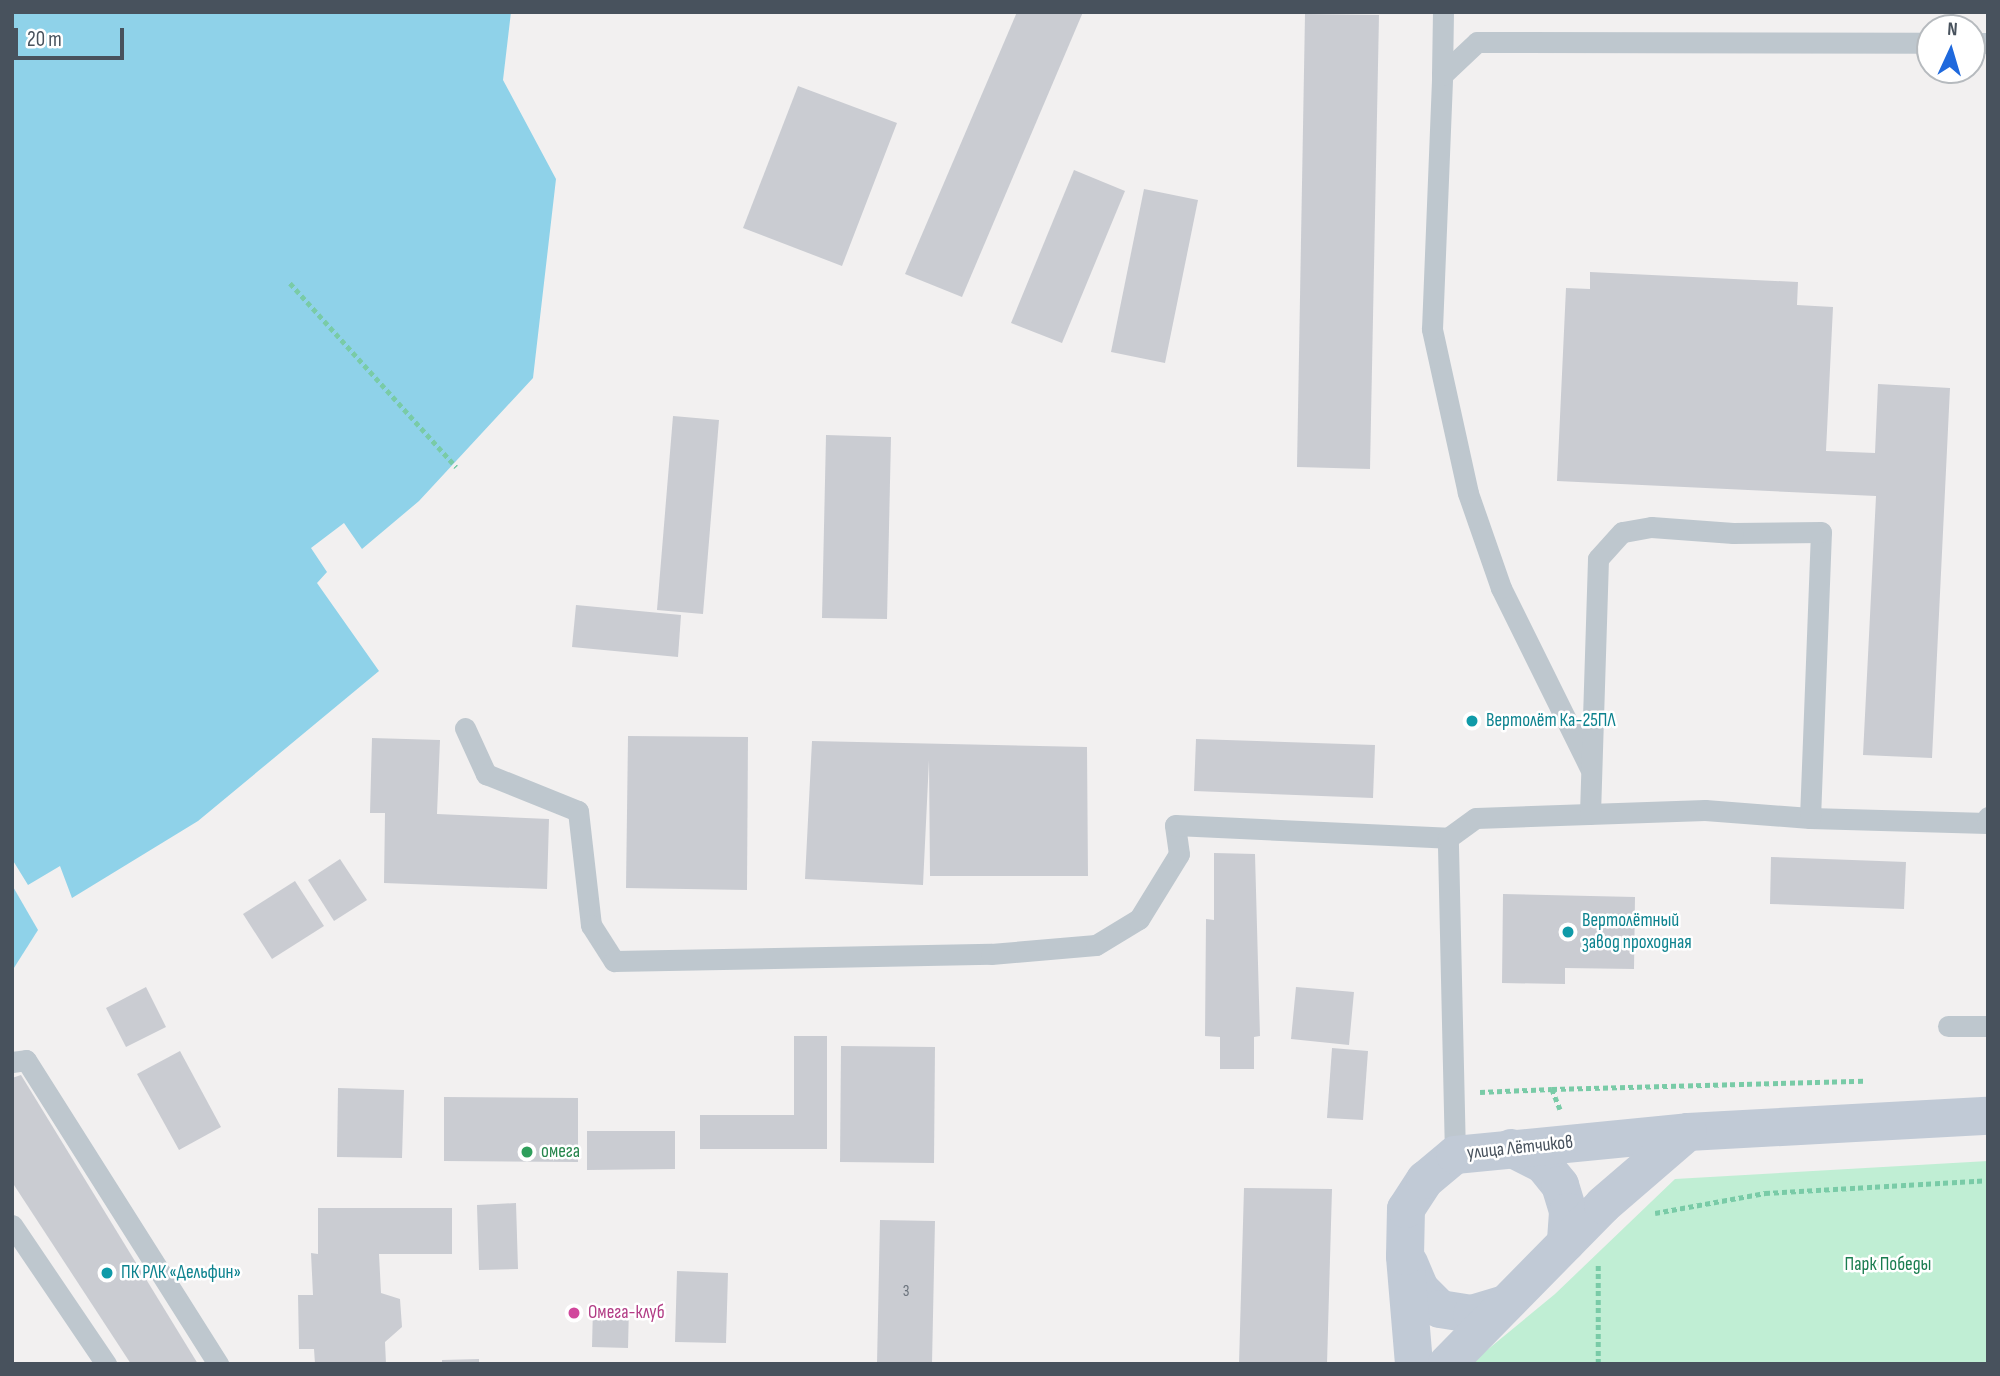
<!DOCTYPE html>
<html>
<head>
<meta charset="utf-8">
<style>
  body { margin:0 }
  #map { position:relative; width:2000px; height:1376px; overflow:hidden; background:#f2f0f0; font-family:"Sofia Sans Condensed",sans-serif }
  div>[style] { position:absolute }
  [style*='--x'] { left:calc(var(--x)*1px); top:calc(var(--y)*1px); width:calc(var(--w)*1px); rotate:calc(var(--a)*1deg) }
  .green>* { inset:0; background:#c0eed4 }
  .water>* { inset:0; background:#8fd2e9 }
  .building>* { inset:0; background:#caccd2 }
  .path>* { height:4.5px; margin-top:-2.25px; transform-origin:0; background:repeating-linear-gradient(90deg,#79cba7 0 5px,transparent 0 8.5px) }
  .service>* { height:21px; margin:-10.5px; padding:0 10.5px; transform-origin:10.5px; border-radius:10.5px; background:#bec7ce }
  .secondary>* { height:38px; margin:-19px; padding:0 19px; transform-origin:19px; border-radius:19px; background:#c1cad6 }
  .dots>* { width:19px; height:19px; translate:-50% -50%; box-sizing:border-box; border:4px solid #fff; border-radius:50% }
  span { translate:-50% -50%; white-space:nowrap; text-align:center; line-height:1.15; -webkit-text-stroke:5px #fff; paint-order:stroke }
  .number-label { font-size:16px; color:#68707a }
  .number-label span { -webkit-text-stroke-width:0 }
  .culture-label { font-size:19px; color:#0d838f }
  .left { translate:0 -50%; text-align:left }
  .street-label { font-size:19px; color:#48525d }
  .leisure-label { font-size:19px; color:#27864d }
  .park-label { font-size:19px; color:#1a7d50 }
  .hotel-label { font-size:19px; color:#b23c85 }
  .frame { position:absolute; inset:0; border:14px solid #48525d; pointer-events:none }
  .north { position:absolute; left:1916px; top:14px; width:70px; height:70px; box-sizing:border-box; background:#fff; border:2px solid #b6babe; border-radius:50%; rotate:4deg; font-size:19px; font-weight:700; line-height:28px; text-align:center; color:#48525d }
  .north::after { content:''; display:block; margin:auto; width:24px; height:32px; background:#1f69dd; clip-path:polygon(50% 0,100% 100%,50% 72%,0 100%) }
  .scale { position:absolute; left:14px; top:28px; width:110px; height:32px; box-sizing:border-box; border:4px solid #48525d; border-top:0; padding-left:9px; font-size:21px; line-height:24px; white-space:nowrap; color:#48525d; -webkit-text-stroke:5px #fff; paint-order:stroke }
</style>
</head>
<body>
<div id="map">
  <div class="green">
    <div style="clip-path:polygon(1988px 1161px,1988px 1364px,1470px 1364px,1555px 1294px,1675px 1179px)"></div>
  </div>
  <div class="water">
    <div style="clip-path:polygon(12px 12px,511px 12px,503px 80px,556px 179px,533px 378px,419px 501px,362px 549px,344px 523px,311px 548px,327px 572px,317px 583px,379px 671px,198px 821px,72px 898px,60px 866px,28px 885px,12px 859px)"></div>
    <div style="clip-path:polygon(12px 885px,38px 930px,12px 971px)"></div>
  </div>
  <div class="building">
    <div style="clip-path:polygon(1017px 12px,1083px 12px,962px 297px,905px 274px)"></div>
    <div style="clip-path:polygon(1305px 14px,1379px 15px,1370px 469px,1297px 467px)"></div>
    <div style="clip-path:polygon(798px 86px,897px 123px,842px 266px,743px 228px)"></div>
    <div style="clip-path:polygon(1074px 170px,1125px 191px,1062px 343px,1011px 323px)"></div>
    <div style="clip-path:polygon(1144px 189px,1198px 200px,1165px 363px,1111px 352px)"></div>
    <div style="clip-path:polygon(1590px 272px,1798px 282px,1797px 305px,1833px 307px,1826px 451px,1875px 453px,1878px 384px,1950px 388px,1932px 758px,1863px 755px,1876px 496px,1557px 481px,1566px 288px,1590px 289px)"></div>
    <div style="clip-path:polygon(673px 416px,719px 420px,703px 614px,657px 610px)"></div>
    <div style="clip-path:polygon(826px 435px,891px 437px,887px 619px,822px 618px)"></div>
    <div style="clip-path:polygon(576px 605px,681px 615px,678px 657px,572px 647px)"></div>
    <div style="clip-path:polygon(628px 736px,748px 737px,747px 890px,626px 888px)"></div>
    <div style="clip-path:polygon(372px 738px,440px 740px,437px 814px,549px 819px,547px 889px,384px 883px,385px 813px,370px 813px)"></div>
    <div style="clip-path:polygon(1196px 739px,1375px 745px,1373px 798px,1194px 791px)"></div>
    <div style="clip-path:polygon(812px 741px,1087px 747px,1088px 876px,930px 876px,929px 760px,923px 885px,805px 879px)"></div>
    <div style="clip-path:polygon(1214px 853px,1255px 854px,1260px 1036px,1254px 1037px,1254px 1069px,1220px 1069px,1220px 1037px,1205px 1036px,1206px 919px,1214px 920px)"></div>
    <div style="clip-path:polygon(1771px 857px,1906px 862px,1904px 909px,1770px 904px)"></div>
    <div style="clip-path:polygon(340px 859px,367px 900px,334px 921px,308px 880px)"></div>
    <div style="clip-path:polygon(295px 881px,324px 926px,272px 959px,243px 914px)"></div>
    <div style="clip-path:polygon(1503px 894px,1635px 897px,1634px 969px,1565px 968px,1565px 984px,1502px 983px)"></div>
    <div style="clip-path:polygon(146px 987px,166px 1027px,126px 1047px,106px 1008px)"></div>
    <div style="clip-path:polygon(1296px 987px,1354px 992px,1349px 1045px,1291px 1039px)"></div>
    <div style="clip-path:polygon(794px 1036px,827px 1036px,827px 1149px,700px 1149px,700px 1115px,794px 1115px)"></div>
    <div style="clip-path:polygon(841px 1046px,935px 1047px,934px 1163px,840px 1162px)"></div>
    <div style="clip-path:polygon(1332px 1048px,1368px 1051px,1363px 1120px,1327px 1118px)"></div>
    <div style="clip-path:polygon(180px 1051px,221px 1127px,179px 1150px,137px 1074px)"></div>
    <div style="clip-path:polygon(21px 1075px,198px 1364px,131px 1364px,12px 1182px,12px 1078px)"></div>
    <div style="clip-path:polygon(338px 1088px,404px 1090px,402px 1158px,337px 1157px)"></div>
    <div style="clip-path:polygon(444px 1097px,578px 1098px,578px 1162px,444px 1161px)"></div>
    <div style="clip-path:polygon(587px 1131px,675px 1131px,675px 1169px,587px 1170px)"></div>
    <div style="clip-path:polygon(1244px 1188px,1332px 1189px,1327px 1364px,1239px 1364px)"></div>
    <div style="clip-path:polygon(516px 1203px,518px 1269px,479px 1270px,477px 1205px)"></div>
    <div style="clip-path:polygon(318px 1208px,452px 1208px,452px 1254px,379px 1254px,381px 1293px,400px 1299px,402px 1327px,385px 1342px,386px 1364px,315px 1364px,314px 1349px,299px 1349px,298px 1295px,313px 1295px,311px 1253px,318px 1254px)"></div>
    <div style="clip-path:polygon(880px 1220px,935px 1221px,932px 1364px,877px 1364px)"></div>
    <div style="clip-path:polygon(677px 1271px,728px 1273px,726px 1343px,675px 1342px)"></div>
    <div style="clip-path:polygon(593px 1307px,629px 1307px,628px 1348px,592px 1347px)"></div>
    <div style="clip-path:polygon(479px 1359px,479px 1364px,442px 1364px,442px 1360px)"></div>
  </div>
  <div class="path">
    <div style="--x:290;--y:283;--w:248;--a:47.9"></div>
    <div style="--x:1552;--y:1089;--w:312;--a:-1.5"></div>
    <div style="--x:1480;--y:1092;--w:72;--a:-2.4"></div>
    <div style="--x:1552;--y:1089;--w:22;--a:68"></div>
    <div style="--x:1655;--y:1213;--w:112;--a:-10.3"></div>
    <div style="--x:1765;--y:1193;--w:223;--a:-3.3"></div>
    <div style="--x:1598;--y:1364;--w:99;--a:-90"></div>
  </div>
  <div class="service">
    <div style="--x:1972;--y:43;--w:16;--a:0"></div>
    <div style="--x:1442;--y:75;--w:63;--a:-89.1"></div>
    <div style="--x:465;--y:728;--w:51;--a:65.5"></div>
    <div style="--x:486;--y:774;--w:99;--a:21.9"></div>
    <div style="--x:578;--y:811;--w:115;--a:83.5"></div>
    <div style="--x:591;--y:925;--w:43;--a:57.4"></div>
    <div style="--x:614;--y:961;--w:377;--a:-1.1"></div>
    <div style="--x:991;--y:954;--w:105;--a:-4.9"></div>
    <div style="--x:1096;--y:945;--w:50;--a:-31.2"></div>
    <div style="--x:1139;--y:919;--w:76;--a:-58.4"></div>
    <div style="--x:1179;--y:854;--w:29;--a:-98"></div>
    <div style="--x:1175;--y:825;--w:273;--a:2.7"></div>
    <div style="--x:1590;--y:768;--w:201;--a:-116.3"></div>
    <div style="--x:1501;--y:588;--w:101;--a:-109.2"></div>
    <div style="--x:1468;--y:493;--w:168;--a:-102.4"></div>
    <div style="--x:1432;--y:329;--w:254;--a:-87.7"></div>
    <div style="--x:1442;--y:75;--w:48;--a:-43.3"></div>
    <div style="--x:1477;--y:42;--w:453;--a:0.1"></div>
    <div style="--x:1810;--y:818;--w:177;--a:1.6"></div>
    <div style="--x:1987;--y:823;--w:6;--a:-81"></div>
    <div style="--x:1948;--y:1026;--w:40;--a:0"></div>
    <div style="--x:12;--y:1062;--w:14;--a:-8"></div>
    <div style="--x:26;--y:1060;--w:360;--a:57.7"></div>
    <div style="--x:1455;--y:1155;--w:317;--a:-91.3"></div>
    <div style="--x:1448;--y:838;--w:34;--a:-36"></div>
    <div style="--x:1476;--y:818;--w:229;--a:-2"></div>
    <div style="--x:1705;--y:810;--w:105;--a:4.4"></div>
    <div style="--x:1810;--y:818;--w:286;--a:-87.8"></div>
    <div style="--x:1821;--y:532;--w:88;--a:179.3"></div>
    <div style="--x:1733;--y:533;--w:82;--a:-175.8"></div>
    <div style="--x:1651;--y:527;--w:29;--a:170"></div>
    <div style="--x:1622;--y:532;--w:36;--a:132"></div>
    <div style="--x:1598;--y:559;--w:255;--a:91.8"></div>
    <div style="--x:12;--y:1225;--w:168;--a:55.9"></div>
  </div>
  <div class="secondary">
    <div style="--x:1511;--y:1148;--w:36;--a:27"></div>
    <div style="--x:1543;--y:1164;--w:27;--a:51"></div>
    <div style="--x:1560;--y:1185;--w:28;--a:73"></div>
    <div style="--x:1568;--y:1212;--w:31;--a:94"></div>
    <div style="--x:1409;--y:1263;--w:28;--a:67"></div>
    <div style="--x:1420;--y:1289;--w:28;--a:45"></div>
    <div style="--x:1440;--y:1309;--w:32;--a:9"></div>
    <div style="--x:1472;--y:1314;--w:34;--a:-17"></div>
    <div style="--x:1414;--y:1364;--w:108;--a:-94.8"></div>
    <div style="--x:1405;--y:1256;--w:47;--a:-88.8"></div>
    <div style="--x:1406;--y:1209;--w:35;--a:-57"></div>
    <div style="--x:1425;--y:1180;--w:39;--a:-40"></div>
    <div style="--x:1455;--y:1155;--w:234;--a:-5.6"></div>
    <div style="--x:1688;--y:1132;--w:300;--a:-3.1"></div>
    <div style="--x:1447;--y:1364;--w:223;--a:-45.5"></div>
    <div style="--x:1603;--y:1205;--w:112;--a:-40.7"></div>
  </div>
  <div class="dots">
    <div style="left:1472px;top:721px;background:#0f9aa8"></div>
    <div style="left:1568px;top:932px;background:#0f9aa8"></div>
    <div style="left:527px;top:1152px;background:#2e9e5b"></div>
    <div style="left:107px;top:1273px;background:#0f9aa8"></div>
    <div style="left:574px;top:1313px;background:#d1479c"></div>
  </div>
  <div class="number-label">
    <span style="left:906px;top:1292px">3</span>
  </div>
  <div class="culture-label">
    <span class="left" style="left:1486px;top:721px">Вертолёт Ка-25ПЛ</span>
    <span class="left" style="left:1582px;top:932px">Вертолётный<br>завод проходная</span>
    <span class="left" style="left:121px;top:1273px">ПК РЛК «Дельфин»</span>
  </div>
  <div class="street-label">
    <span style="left:1520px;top:1148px;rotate:-6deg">улица Лётчиков</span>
  </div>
  <div class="leisure-label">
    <span class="left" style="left:541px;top:1152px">омега</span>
  </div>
  <div class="park-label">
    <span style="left:1888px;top:1265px">Парк Победы</span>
  </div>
  <div class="hotel-label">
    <span class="left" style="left:588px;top:1313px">Омега-клуб</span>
  </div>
  <div class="frame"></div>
  <div class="north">N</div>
  <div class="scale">20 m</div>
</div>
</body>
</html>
